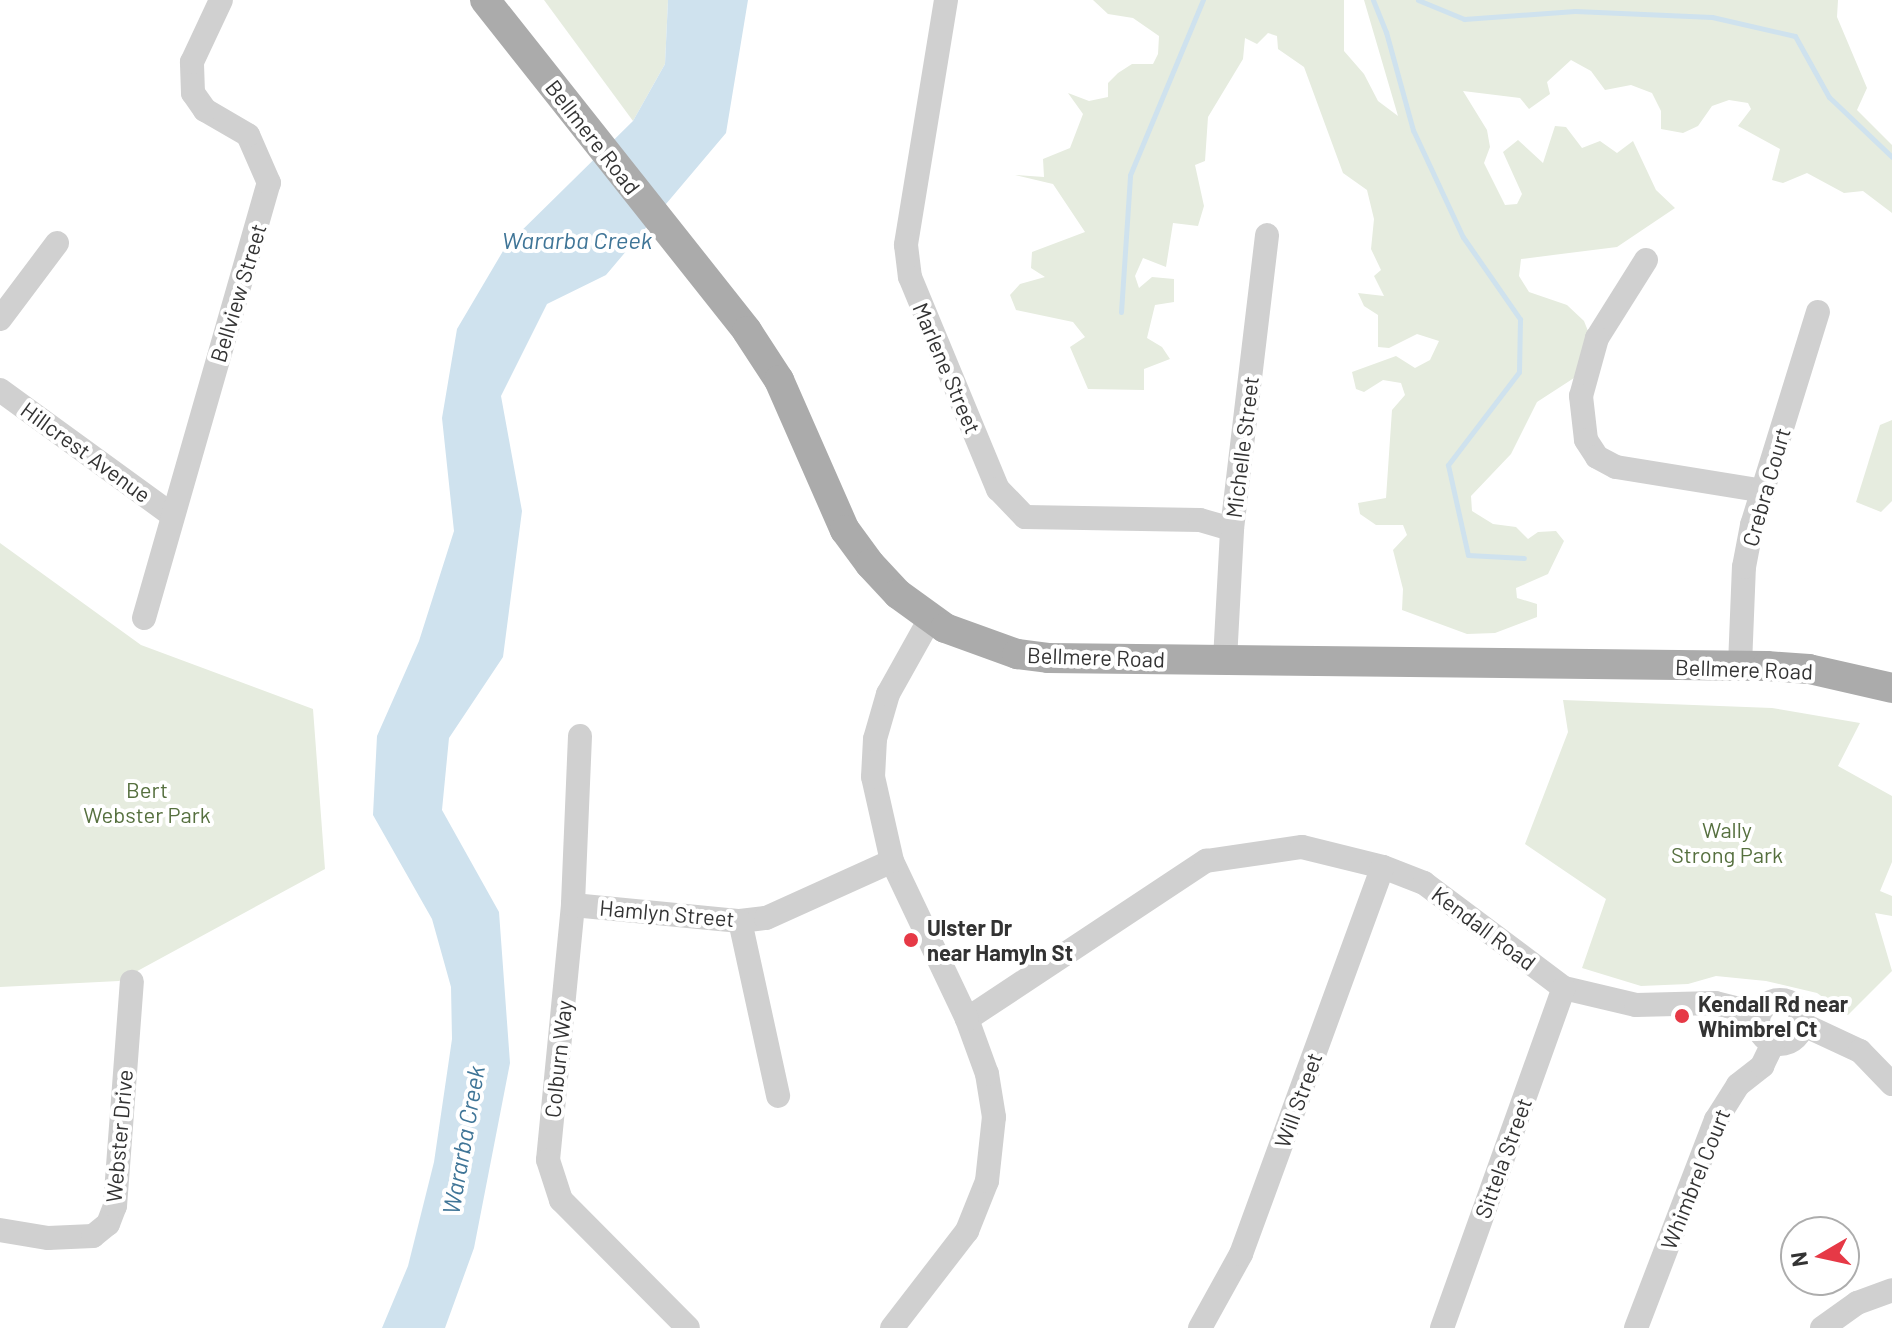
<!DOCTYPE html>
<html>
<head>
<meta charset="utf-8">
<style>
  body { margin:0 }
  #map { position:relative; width:1892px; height:1328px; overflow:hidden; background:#fff; font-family:Barlow,sans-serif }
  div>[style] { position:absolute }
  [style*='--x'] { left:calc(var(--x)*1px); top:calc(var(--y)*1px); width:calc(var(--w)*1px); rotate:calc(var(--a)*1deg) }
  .green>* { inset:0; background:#e6ecdf }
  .water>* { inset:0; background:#cfe2ee }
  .stream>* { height:5px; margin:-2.5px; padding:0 2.5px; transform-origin:2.5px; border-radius:2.5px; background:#cfe2ee }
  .minor>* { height:24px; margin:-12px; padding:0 12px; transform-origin:12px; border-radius:12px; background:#d0d0d0 }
  .minor>.ring { margin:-12px; padding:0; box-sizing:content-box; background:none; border:24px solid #d0d0d0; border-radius:50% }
  .major>* { height:30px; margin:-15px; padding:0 15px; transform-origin:15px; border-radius:15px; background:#ababab }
  .dots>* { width:22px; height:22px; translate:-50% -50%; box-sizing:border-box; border:4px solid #fff; border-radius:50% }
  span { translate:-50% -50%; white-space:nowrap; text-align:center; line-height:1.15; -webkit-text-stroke:8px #fff; paint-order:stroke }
  .street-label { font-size:22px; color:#333 }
  .park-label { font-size:22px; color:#56703f }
  .poi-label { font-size:22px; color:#333; font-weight:700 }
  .left { translate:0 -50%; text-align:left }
  .water-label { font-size:24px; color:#3f7597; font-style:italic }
  .north { position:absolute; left:1780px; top:1216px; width:80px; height:80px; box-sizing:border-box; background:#fff; border:2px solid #adadad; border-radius:50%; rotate:261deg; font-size:22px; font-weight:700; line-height:32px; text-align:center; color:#333 }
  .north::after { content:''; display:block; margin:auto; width:28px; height:36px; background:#e63946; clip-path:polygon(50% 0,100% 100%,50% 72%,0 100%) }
</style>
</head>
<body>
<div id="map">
  <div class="green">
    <div style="clip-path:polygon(544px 0,668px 0,665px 64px,633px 121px)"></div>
    <div style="clip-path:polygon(1093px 0,1344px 0,1344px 51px,1364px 74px,1378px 101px,1398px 116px,1364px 0,1838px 0,1837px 17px,1867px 88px,1857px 110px,1892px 145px,1892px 213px,1863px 191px,1844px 193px,1807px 173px,1783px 183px,1772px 180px,1780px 149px,1738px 126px,1751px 109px,1748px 103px,1729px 100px,1712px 106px,1698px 126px,1683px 133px,1661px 129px,1661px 111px,1652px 93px,1631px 85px,1605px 90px,1591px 71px,1571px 60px,1547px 82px,1550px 94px,1529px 109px,1520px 98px,1463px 91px,1487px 130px,1490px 147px,1484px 163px,1505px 205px,1517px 204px,1522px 194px,1503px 152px,1518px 140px,1543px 163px,1555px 126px,1566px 127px,1582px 148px,1600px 141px,1617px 153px,1633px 141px,1656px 190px,1675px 208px,1617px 247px,1521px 259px,1519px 276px,1529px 292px,1567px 305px,1584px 321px,1592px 341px,1574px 378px,1537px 402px,1511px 454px,1471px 496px,1472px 511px,1493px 524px,1516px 527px,1528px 539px,1538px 532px,1556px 531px,1564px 541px,1548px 574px,1516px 588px,1517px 598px,1537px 604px,1537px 617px,1495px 633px,1467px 634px,1402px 610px,1403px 589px,1393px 550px,1407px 535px,1403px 525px,1376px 525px,1360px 514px,1358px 503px,1386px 498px,1392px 410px,1405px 395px,1401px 383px,1383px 380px,1364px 392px,1356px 389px,1352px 372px,1396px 356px,1415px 368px,1430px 360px,1439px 341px,1417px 334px,1389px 348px,1378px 347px,1378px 315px,1364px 306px,1358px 293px,1384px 296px,1374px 276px,1381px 270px,1371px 249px,1374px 219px,1367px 190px,1343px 173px,1304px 67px,1278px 49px,1277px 36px,1268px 33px,1257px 44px,1245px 38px,1243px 59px,1208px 117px,1205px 161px,1195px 165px,1204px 206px,1198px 226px,1173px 223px,1166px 267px,1143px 258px,1135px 276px,1139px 288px,1152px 277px,1174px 279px,1174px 302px,1155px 305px,1147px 338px,1162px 347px,1170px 359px,1144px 369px,1144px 390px,1088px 389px,1070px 347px,1085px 337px,1073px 322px,1016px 310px,1010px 295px,1020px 284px,1045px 277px,1031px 268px,1032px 252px,1085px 232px,1053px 184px,1015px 175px,1044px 177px,1043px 159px,1070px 148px,1083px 114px,1068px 93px,1089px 101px,1108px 97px,1108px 83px,1118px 73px,1132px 64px,1153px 64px,1158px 54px,1159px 36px,1133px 18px,1108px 14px)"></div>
    <div style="clip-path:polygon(1892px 420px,1892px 501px,1881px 512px,1856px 502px,1880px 425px)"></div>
    <div style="clip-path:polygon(0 543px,141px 645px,313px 709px,325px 869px,119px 981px,0 987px)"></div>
    <div style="clip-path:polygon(1563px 700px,1772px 708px,1860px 723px,1838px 766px,1892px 796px,1892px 862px,1880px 891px,1892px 896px,1892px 916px,1875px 913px,1892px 971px,1848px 1015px,1817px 993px,1766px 981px,1716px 976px,1688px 984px,1641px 986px,1582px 968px,1606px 899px,1525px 844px,1568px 732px)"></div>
  </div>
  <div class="water">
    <div style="clip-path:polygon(668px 0,748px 0,726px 133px,606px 275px,547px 304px,501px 396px,522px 511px,503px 657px,449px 738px,442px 810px,499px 912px,510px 1063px,474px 1248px,445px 1328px,382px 1328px,408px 1266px,434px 1162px,452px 1039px,451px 987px,432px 919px,373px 815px,377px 736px,419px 641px,454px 531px,442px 418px,457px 329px,506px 246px,633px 121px,665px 64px)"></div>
  </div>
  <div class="stream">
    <div style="--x:1373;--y:0;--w:35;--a:68"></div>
    <div style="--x:1386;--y:32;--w:102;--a:74.6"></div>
    <div style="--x:1413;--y:130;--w:118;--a:65"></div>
    <div style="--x:1463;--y:237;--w:100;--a:55.2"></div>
    <div style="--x:1520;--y:319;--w:53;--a:91.1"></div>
    <div style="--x:1519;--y:372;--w:117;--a:127.4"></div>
    <div style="--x:1448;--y:465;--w:92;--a:77.5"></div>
    <div style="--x:1468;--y:555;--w:56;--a:3.1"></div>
    <div style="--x:1418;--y:0;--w:50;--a:22.4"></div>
    <div style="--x:1464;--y:19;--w:111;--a:-4.1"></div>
    <div style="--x:1575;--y:11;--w:137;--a:2.5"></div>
    <div style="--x:1712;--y:17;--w:85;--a:12.9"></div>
    <div style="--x:1795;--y:36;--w:70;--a:60.9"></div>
    <div style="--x:1829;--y:97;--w:87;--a:43.6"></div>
    <div style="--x:1121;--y:312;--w:137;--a:-86.2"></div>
    <div style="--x:1130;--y:175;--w:190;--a:-67.4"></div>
  </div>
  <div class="minor">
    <div style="--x:946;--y:0;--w:248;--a:99.3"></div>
    <div style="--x:906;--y:245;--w:32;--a:83"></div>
    <div style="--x:910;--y:277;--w:230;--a:67.5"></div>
    <div style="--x:998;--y:489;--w:39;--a:46"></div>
    <div style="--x:1025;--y:517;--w:175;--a:1"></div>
    <div style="--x:1200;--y:520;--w:33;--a:16"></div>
    <div style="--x:1646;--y:260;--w:92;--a:122.1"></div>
    <div style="--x:1597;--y:338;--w:60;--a:105.4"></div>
    <div style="--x:1581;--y:396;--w:44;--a:83.5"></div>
    <div style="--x:1586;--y:440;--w:20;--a:57"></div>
    <div style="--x:1597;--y:457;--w:21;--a:28"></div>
    <div style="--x:1616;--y:467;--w:150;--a:9.2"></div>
    <div style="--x:0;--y:319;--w:95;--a:-53.1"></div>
    <div style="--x:0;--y:390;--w:213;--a:36"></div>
    <div style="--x:144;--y:618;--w:453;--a:-74"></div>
    <div style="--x:269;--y:183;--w:52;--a:-113.6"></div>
    <div style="--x:248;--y:135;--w:50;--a:-149.8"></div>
    <div style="--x:205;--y:110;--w:21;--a:-125"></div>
    <div style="--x:193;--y:93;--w:31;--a:-92"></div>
    <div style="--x:192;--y:62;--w:68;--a:-64.9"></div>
    <div style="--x:1225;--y:660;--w:131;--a:-86.9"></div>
    <div style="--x:1232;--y:529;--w:296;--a:-83.2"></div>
    <div style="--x:1740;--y:665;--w:98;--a:-87.7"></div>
    <div style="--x:1744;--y:567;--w:43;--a:-79.2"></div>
    <div style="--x:1752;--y:525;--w:223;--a:-72.8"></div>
    <div style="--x:580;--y:736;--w:169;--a:92.4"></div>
    <div style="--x:573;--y:905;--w:256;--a:95.6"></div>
    <div style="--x:548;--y:1160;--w:42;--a:72"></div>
    <div style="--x:561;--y:1200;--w:180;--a:45.2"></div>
    <div style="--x:573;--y:905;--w:168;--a:5.5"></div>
    <div style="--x:740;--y:921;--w:26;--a:-7"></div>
    <div style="--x:766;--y:918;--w:138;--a:-24.3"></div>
    <div style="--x:740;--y:921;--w:179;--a:77.7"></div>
    <div class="ring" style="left:1758px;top:1000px;width:20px;height:20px"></div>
    <div style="--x:967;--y:1019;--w:287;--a:-33.5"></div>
    <div style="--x:1206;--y:861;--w:97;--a:-8.3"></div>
    <div style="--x:1302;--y:847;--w:83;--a:13.9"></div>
    <div style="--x:1383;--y:867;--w:44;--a:21.3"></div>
    <div style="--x:1424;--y:883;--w:175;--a:36.9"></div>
    <div style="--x:1564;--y:988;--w:74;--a:13.3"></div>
    <div style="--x:1636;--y:1005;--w:79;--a:-1.5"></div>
    <div style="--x:1715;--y:1003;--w:45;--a:14"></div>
    <div style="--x:1802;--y:1024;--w:64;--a:25"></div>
    <div style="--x:1860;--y:1051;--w:46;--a:45.9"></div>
    <div style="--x:0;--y:1230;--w:49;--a:9.5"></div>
    <div style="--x:48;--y:1238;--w:45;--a:-2.5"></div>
    <div style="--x:93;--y:1236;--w:19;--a:-39"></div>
    <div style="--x:108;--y:1224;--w:19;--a:-69"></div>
    <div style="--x:115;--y:1206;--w:225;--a:-85.7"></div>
    <div style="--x:892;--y:1328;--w:123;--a:-52.3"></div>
    <div style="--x:967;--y:1231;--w:54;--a:-68.2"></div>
    <div style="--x:987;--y:1181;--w:64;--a:-83.8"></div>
    <div style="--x:994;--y:1117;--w:44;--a:-99.2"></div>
    <div style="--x:987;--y:1074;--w:59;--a:-110"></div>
    <div style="--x:967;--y:1019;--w:175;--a:-115.4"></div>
    <div style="--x:892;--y:861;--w:86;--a:-102.7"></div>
    <div style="--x:873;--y:777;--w:38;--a:-87"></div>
    <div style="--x:875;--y:739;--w:47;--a:-73.9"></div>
    <div style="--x:888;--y:694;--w:86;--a:-60.8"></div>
    <div style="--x:1200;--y:1328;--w:85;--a:-61"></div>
    <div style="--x:1241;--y:1254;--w:412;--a:-69.9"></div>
    <div style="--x:1442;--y:1328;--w:361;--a:-70.3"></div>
    <div style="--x:1636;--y:1328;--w:223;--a:-69"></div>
    <div style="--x:1716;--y:1120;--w:41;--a:-57.8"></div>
    <div style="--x:1738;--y:1085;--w:31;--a:-38"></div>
    <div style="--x:1762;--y:1066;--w:25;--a:-64"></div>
    <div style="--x:1822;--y:1328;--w:43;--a:-35.5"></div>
    <div style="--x:1857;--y:1303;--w:37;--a:-20"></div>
  </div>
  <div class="major">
    <div style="--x:485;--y:0;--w:422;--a:51.6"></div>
    <div style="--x:747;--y:331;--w:59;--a:56.9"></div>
    <div style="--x:779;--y:380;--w:164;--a:66.3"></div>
    <div style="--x:845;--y:530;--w:42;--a:53.7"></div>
    <div style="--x:870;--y:564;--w:41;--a:47"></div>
    <div style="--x:898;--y:594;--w:58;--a:35.9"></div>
    <div style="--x:945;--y:628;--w:77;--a:19.9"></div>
    <div style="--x:1017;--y:654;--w:31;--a:7"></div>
    <div style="--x:1048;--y:658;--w:719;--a:0.64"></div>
    <div style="--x:1767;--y:666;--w:42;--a:4.1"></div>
    <div style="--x:1809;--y:669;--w:85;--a:12.9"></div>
  </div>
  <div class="dots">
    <div style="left:911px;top:940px;background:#e63946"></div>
    <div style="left:1682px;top:1016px;background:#e63946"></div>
  </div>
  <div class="street-label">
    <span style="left:593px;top:137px;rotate:52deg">Bellmere Road</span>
    <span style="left:238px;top:293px;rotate:-73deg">Bellview Street</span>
    <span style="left:947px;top:368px;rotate:67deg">Marlene Street</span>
    <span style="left:1242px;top:447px;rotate:-83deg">Michelle Street</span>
    <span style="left:86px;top:452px;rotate:36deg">Hillcrest Avenue</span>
    <span style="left:1766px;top:487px;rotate:-74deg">Crebra Court</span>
    <span style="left:1096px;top:657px;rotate:2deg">Bellmere Road</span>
    <span style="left:1744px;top:669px;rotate:2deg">Bellmere Road</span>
    <span style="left:667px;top:913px;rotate:5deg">Hamlyn Street</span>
    <span style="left:1484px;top:928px;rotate:37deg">Kendall Road</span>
    <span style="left:558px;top:1059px;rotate:-84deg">Colburn Way</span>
    <span style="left:1298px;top:1100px;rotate:-70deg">Will Street</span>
    <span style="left:119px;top:1136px;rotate:-85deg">Webster Drive</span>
    <span style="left:1503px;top:1158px;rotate:-70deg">Sittela Street</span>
    <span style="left:1695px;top:1179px;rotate:-68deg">Whimbrel Court</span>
  </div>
  <div class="park-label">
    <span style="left:147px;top:802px">Bert<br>Webster Park</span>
    <span style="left:1727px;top:842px">Wally<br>Strong Park</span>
  </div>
  <div class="poi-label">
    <span class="left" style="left:927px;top:940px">Ulster Dr<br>near Hamyln St</span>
    <span class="left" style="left:1698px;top:1016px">Kendall Rd near<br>Whimbrel Ct</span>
  </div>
  <div class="water-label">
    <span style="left:577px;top:240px">Wararba Creek</span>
    <span style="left:463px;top:1140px;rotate:-80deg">Wararba Creek</span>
  </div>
  <div class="north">N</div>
</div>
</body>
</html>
